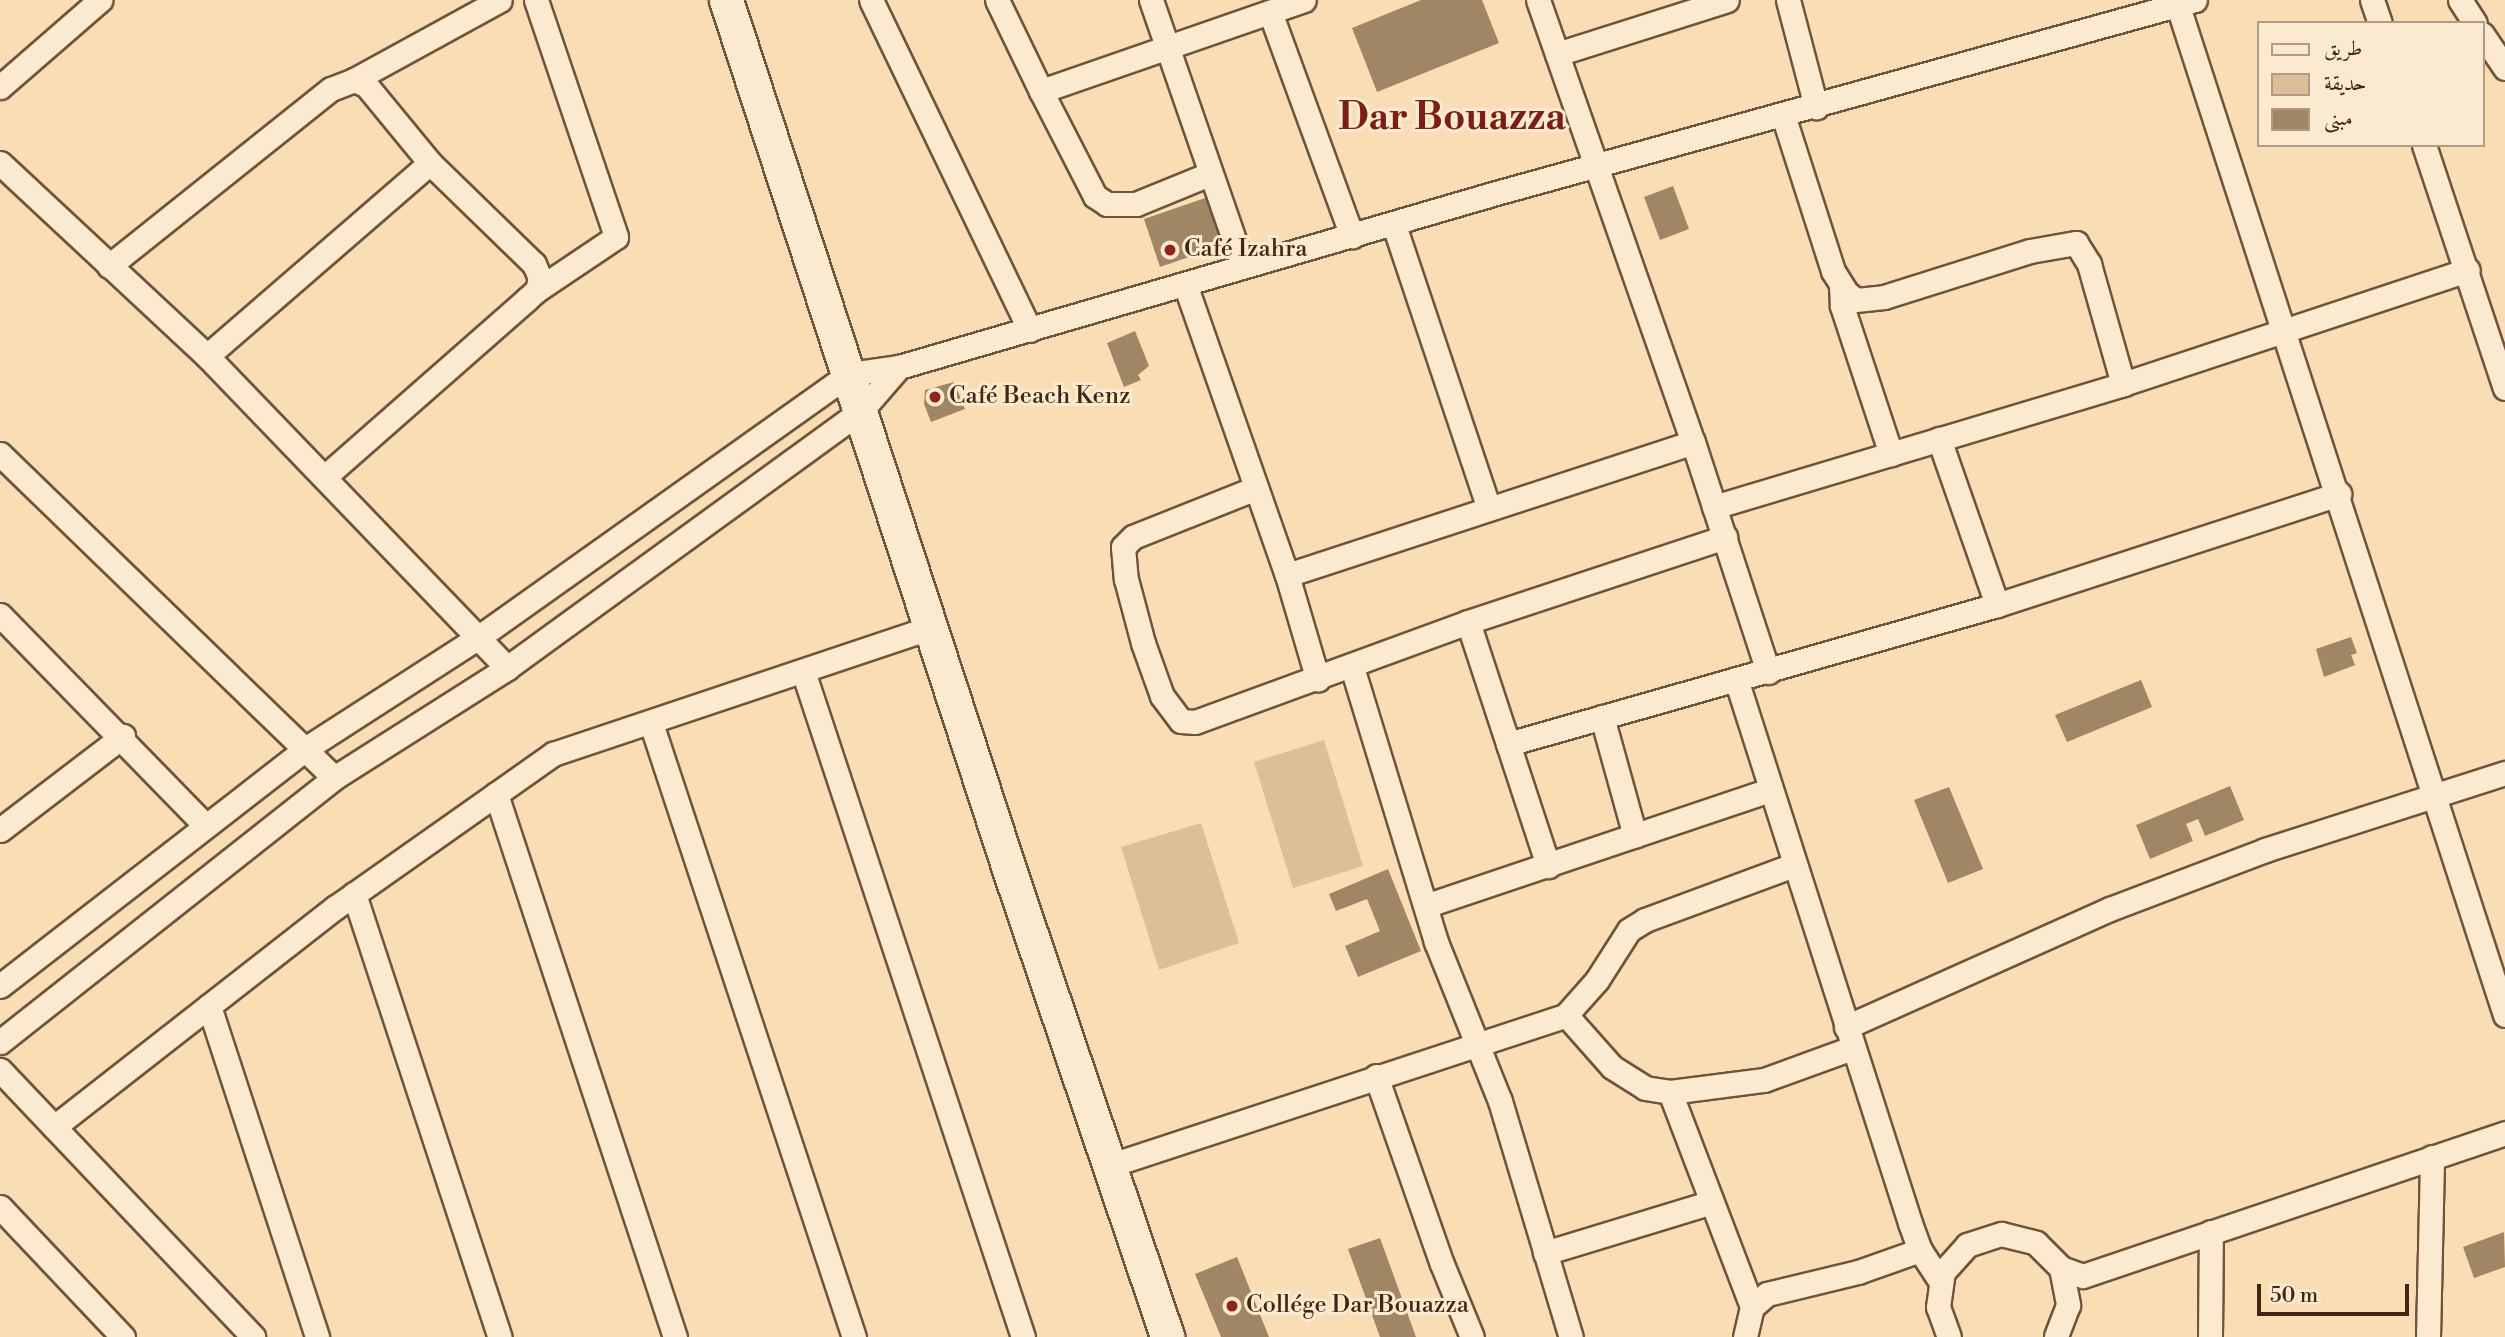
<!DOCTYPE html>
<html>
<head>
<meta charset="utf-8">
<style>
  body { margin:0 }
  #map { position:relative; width:2505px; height:1337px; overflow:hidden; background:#f9deb5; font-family:"Libre Bodoni",Amiri,serif }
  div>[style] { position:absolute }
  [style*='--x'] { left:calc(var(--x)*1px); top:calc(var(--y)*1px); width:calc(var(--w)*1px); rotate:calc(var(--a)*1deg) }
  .green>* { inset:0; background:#dabf99 }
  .building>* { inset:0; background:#a18666 }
  .roads { filter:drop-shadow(2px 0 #70543a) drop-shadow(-2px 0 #70543a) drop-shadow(0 2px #70543a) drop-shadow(0 -2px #70543a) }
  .street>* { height:23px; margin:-11.5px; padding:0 11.5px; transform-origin:11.5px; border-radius:11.5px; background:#fbeacf }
  .secondary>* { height:33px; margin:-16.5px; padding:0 16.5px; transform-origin:16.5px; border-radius:16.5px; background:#fbeacf }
  .dots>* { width:19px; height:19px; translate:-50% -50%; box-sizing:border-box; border:4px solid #fbeacf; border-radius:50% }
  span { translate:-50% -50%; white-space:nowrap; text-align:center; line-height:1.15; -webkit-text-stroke:6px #fbeacf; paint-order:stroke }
  .poi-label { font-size:24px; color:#422611 }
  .left { translate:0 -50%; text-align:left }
  .town-label { font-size:38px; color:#7a1f14; font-weight:700 }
  .legend { position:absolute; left:2257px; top:21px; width:228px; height:126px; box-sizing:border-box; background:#fbeacf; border:2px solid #b19c83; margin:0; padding:9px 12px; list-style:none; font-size:21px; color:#422611 }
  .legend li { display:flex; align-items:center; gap:14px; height:35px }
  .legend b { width:35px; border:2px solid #b19c83 }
  .scale { position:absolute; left:2257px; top:1284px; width:152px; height:32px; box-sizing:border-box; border:4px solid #422611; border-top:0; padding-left:9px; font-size:21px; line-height:24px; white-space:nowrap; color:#422611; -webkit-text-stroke:5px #fbeacf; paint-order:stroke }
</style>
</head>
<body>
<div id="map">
  <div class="green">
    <div style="clip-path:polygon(1324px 740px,1363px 866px,1293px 888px,1254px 762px)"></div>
    <div style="clip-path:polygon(1201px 823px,1239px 943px,1159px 970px,1121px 847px)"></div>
  </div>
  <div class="building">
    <div style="clip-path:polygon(1421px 0,1482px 0,1499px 43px,1377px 92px,1352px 28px)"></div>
    <div style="clip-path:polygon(1673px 186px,1689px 229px,1660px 240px,1644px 197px)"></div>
    <div style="clip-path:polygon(1208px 197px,1224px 245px,1160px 267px,1144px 219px)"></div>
    <div style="clip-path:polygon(1135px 331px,1149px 366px,1138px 375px,1141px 380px,1124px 387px,1107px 343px)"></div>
    <div style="clip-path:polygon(954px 382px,965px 409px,931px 422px,924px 404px,925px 390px)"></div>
    <div style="clip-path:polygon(2351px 637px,2357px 653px,2351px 655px,2355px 665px,2324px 677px,2316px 649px)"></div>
    <div style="clip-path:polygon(2141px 680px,2152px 707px,2067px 742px,2055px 715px)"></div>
    <div style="clip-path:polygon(2230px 786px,2244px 820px,2205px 836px,2198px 819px,2186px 824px,2193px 841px,2150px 859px,2136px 825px)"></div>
    <div style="clip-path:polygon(1949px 787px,1983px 869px,1948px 883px,1914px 800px)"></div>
    <div style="clip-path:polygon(1388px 869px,1421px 951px,1358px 977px,1345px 946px,1380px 931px,1367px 899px,1336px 911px,1329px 894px)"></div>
    <div style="clip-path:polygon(2504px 1232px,2505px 1267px,2474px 1278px,2463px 1247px)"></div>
    <div style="clip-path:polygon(1380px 1238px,1416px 1337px,1380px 1337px,1348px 1249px)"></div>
    <div style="clip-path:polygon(1237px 1257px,1269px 1337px,1221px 1337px,1195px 1274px)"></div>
  </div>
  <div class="roads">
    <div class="street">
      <div style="--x:536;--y:0;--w:250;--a:71.3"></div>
      <div style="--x:616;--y:237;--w:95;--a:146.1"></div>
      <div style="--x:871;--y:0;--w:366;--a:64.3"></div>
      <div style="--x:997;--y:0;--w:101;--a:64.2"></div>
      <div style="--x:1041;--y:91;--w:278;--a:-19.1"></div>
      <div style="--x:1151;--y:0;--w:281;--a:70.9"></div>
      <div style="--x:1538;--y:0;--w:468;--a:70.7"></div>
      <div style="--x:1693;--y:442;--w:242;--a:71.9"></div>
      <div style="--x:1788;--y:0;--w:111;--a:75.3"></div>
      <div style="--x:2176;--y:0;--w:1067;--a:72.04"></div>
      <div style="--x:2372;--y:0;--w:24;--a:71"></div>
      <div style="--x:2460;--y:0;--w:27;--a:57"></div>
      <div style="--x:1270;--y:12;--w:239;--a:69.9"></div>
      <div style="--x:2482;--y:34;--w:41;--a:55.9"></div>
      <div style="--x:1557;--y:54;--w:178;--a:-17.6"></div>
      <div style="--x:354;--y:80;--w:166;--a:-28.7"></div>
      <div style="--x:0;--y:87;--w:133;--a:-41"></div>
      <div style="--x:1041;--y:91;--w:118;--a:62.8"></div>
      <div style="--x:1095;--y:196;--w:14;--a:34"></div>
      <div style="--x:1107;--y:204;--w:29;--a:0"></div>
      <div style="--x:1136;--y:204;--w:79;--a:-22.3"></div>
      <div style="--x:1783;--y:115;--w:164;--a:72.2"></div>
      <div style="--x:1833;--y:271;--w:26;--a:58"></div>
      <div style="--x:1847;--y:293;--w:11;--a:38"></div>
      <div style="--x:1856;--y:300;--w:28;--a:-6"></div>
      <div style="--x:1884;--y:297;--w:153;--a:-17.5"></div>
      <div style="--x:2030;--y:251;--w:47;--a:-9.9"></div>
      <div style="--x:2076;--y:243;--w:25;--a:58"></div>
      <div style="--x:2089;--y:264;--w:125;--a:74.2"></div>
      <div style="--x:2424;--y:145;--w:256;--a:71.6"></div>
      <div style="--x:0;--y:163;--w:283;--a:43"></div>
      <div style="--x:207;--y:356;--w:433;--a:46.1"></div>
      <div style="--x:1394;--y:225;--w:299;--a:71.5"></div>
      <div style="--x:109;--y:266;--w:284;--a:-38.6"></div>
      <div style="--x:331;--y:89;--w:25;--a:-21"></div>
      <div style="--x:354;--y:80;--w:13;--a:23"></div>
      <div style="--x:366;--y:85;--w:101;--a:50.6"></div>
      <div style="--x:430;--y:163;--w:145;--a:44.2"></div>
      <div style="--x:534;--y:264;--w:15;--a:67"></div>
      <div style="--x:540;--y:278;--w:12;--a:104"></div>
      <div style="--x:537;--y:290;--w:15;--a:138"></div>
      <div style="--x:526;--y:300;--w:266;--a:138.7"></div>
      <div style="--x:1186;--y:287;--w:305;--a:70.7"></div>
      <div style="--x:1287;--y:575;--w:109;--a:73.6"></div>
      <div style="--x:1841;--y:287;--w:19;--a:87"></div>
      <div style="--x:1842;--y:306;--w:156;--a:71.7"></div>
      <div style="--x:207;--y:356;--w:295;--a:-40.9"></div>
      <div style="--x:1939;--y:439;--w:176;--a:70.7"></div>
      <div style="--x:0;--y:454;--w:465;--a:44.1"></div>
      <div style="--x:1256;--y:488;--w:132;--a:158.3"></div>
      <div style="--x:1133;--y:537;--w:14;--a:135"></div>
      <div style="--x:1123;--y:547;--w:32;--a:85"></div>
      <div style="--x:1126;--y:579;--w:66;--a:75.1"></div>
      <div style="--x:1143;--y:643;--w:56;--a:70.3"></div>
      <div style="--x:1162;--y:696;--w:31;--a:53"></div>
      <div style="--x:1181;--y:721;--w:14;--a:4"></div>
      <div style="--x:1195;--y:722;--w:291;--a:-20.1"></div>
      <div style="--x:1468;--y:622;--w:271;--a:-18.3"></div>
      <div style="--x:1714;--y:507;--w:427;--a:-16.7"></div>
      <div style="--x:2123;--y:384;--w:363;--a:-18.3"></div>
      <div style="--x:1287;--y:575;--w:427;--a:-18.1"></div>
      <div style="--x:0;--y:615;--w:293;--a:45.7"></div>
      <div style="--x:1468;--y:622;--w:257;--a:71.8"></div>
      <div style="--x:1352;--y:667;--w:288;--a:73"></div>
      <div style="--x:1436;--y:942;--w:171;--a:68.1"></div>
      <div style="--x:1500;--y:1101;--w:246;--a:73.3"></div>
      <div style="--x:803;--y:671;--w:701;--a:71.72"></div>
      <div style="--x:1736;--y:679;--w:571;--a:72.26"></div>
      <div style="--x:1910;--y:1223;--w:29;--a:70"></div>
      <div style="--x:1920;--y:1250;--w:37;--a:57"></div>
      <div style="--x:1602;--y:717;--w:123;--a:74.5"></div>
      <div style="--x:651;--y:723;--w:647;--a:71.71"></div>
      <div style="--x:1508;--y:744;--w:508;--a:-15.87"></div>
      <div style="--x:1997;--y:605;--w:360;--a:-18"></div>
      <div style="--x:496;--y:794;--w:572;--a:71.76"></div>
      <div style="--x:0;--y:830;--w:155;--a:-37.4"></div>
      <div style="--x:354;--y:894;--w:466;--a:71.8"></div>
      <div style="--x:1428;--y:905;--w:360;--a:-18.6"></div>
      <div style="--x:0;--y:986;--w:386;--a:-37.8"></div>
      <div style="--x:305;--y:749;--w:207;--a:-32.8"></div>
      <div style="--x:479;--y:637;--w:454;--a:-35.4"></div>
      <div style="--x:849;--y:374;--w:50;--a:-8"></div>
      <div style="--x:899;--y:367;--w:622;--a:-16.25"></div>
      <div style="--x:1496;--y:193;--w:725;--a:-15.44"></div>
      <div style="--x:209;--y:1006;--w:348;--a:71.9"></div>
      <div style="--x:1566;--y:1015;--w:69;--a:48.5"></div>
      <div style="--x:1612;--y:1067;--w:39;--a:32"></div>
      <div style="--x:1645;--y:1088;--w:25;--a:9"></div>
      <div style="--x:1670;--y:1092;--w:95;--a:-7.3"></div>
      <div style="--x:1764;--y:1080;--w:94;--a:-20"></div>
      <div style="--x:1846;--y:1027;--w:289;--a:-24.1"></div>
      <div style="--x:2110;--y:909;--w:166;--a:-20.8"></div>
      <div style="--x:2265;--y:850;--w:252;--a:-17.8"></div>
      <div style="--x:0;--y:1042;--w:426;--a:-38.3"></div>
      <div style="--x:334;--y:778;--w:205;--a:-32.4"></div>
      <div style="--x:507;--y:668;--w:436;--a:-36"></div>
      <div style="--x:860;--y:412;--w:60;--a:-49.1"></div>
      <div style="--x:0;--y:1070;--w:368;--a:46.5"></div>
      <div style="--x:1376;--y:1076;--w:199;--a:70.7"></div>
      <div style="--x:1442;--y:1264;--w:79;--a:67.7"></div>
      <div style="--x:1670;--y:1092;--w:230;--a:69.1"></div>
      <div style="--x:54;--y:1127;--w:358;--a:-38"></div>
      <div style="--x:336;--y:907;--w:266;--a:-35.2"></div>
      <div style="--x:553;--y:754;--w:400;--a:-18.5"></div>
      <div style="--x:1111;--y:1165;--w:479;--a:-18.2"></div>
      <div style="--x:1566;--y:1015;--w:47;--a:-48.5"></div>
      <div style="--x:1597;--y:980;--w:59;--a:-57.4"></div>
      <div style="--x:1629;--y:930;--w:19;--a:-32"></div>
      <div style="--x:1645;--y:920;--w:159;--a:-20.3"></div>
      <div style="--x:0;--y:1207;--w:179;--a:46.6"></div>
      <div style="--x:1545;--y:1253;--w:171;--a:-17"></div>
      <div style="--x:2061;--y:1268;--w:23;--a:20"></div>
      <div style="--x:2083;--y:1276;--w:446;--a:-18.7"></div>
      <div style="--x:1745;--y:1337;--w:31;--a:-77"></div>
      <div style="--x:1752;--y:1307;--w:20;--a:-41"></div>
      <div style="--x:1767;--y:1294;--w:94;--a:-13.6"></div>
      <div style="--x:1858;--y:1272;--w:66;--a:-19.5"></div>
      <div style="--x:1949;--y:1337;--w:32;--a:-110"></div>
      <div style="--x:1938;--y:1307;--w:35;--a:-82"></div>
      <div style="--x:1943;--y:1272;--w:36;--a:-48"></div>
      <div style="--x:1967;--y:1245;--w:36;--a:-18"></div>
      <div style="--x:2001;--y:1234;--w:36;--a:14"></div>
      <div style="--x:2036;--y:1243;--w:35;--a:45"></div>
      <div style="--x:2061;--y:1268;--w:38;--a:79"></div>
      <div style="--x:2068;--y:1305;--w:34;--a:111"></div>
      <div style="--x:2210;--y:1337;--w:105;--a:-89.5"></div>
      <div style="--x:2428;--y:1337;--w:180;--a:-88.7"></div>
    </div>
    <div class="secondary">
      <div style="--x:726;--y:0;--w:920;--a:71.96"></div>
      <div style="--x:1011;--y:875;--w:488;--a:71.3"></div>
    </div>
  </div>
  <div class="dots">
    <div style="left:1170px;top:250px;background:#8f2418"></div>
    <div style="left:935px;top:397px;background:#8f2418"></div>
    <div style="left:1232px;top:1306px;background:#8f2418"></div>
  </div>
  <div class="poi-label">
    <span class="left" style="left:1184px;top:250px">Café Izahra</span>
    <span class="left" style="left:949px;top:397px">Café Beach Kenz</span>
    <span class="left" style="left:1246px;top:1306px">Collége Dar Bouazza</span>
  </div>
  <div class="town-label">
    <span style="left:1452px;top:118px">Dar Bouazza</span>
  </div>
  <ul class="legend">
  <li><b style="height:9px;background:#fbeacf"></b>طريق</li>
  <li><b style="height:19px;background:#dabf99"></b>حديقة</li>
  <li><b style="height:19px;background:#a18666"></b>مبنى</li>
  </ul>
  <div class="scale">50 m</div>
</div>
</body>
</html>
